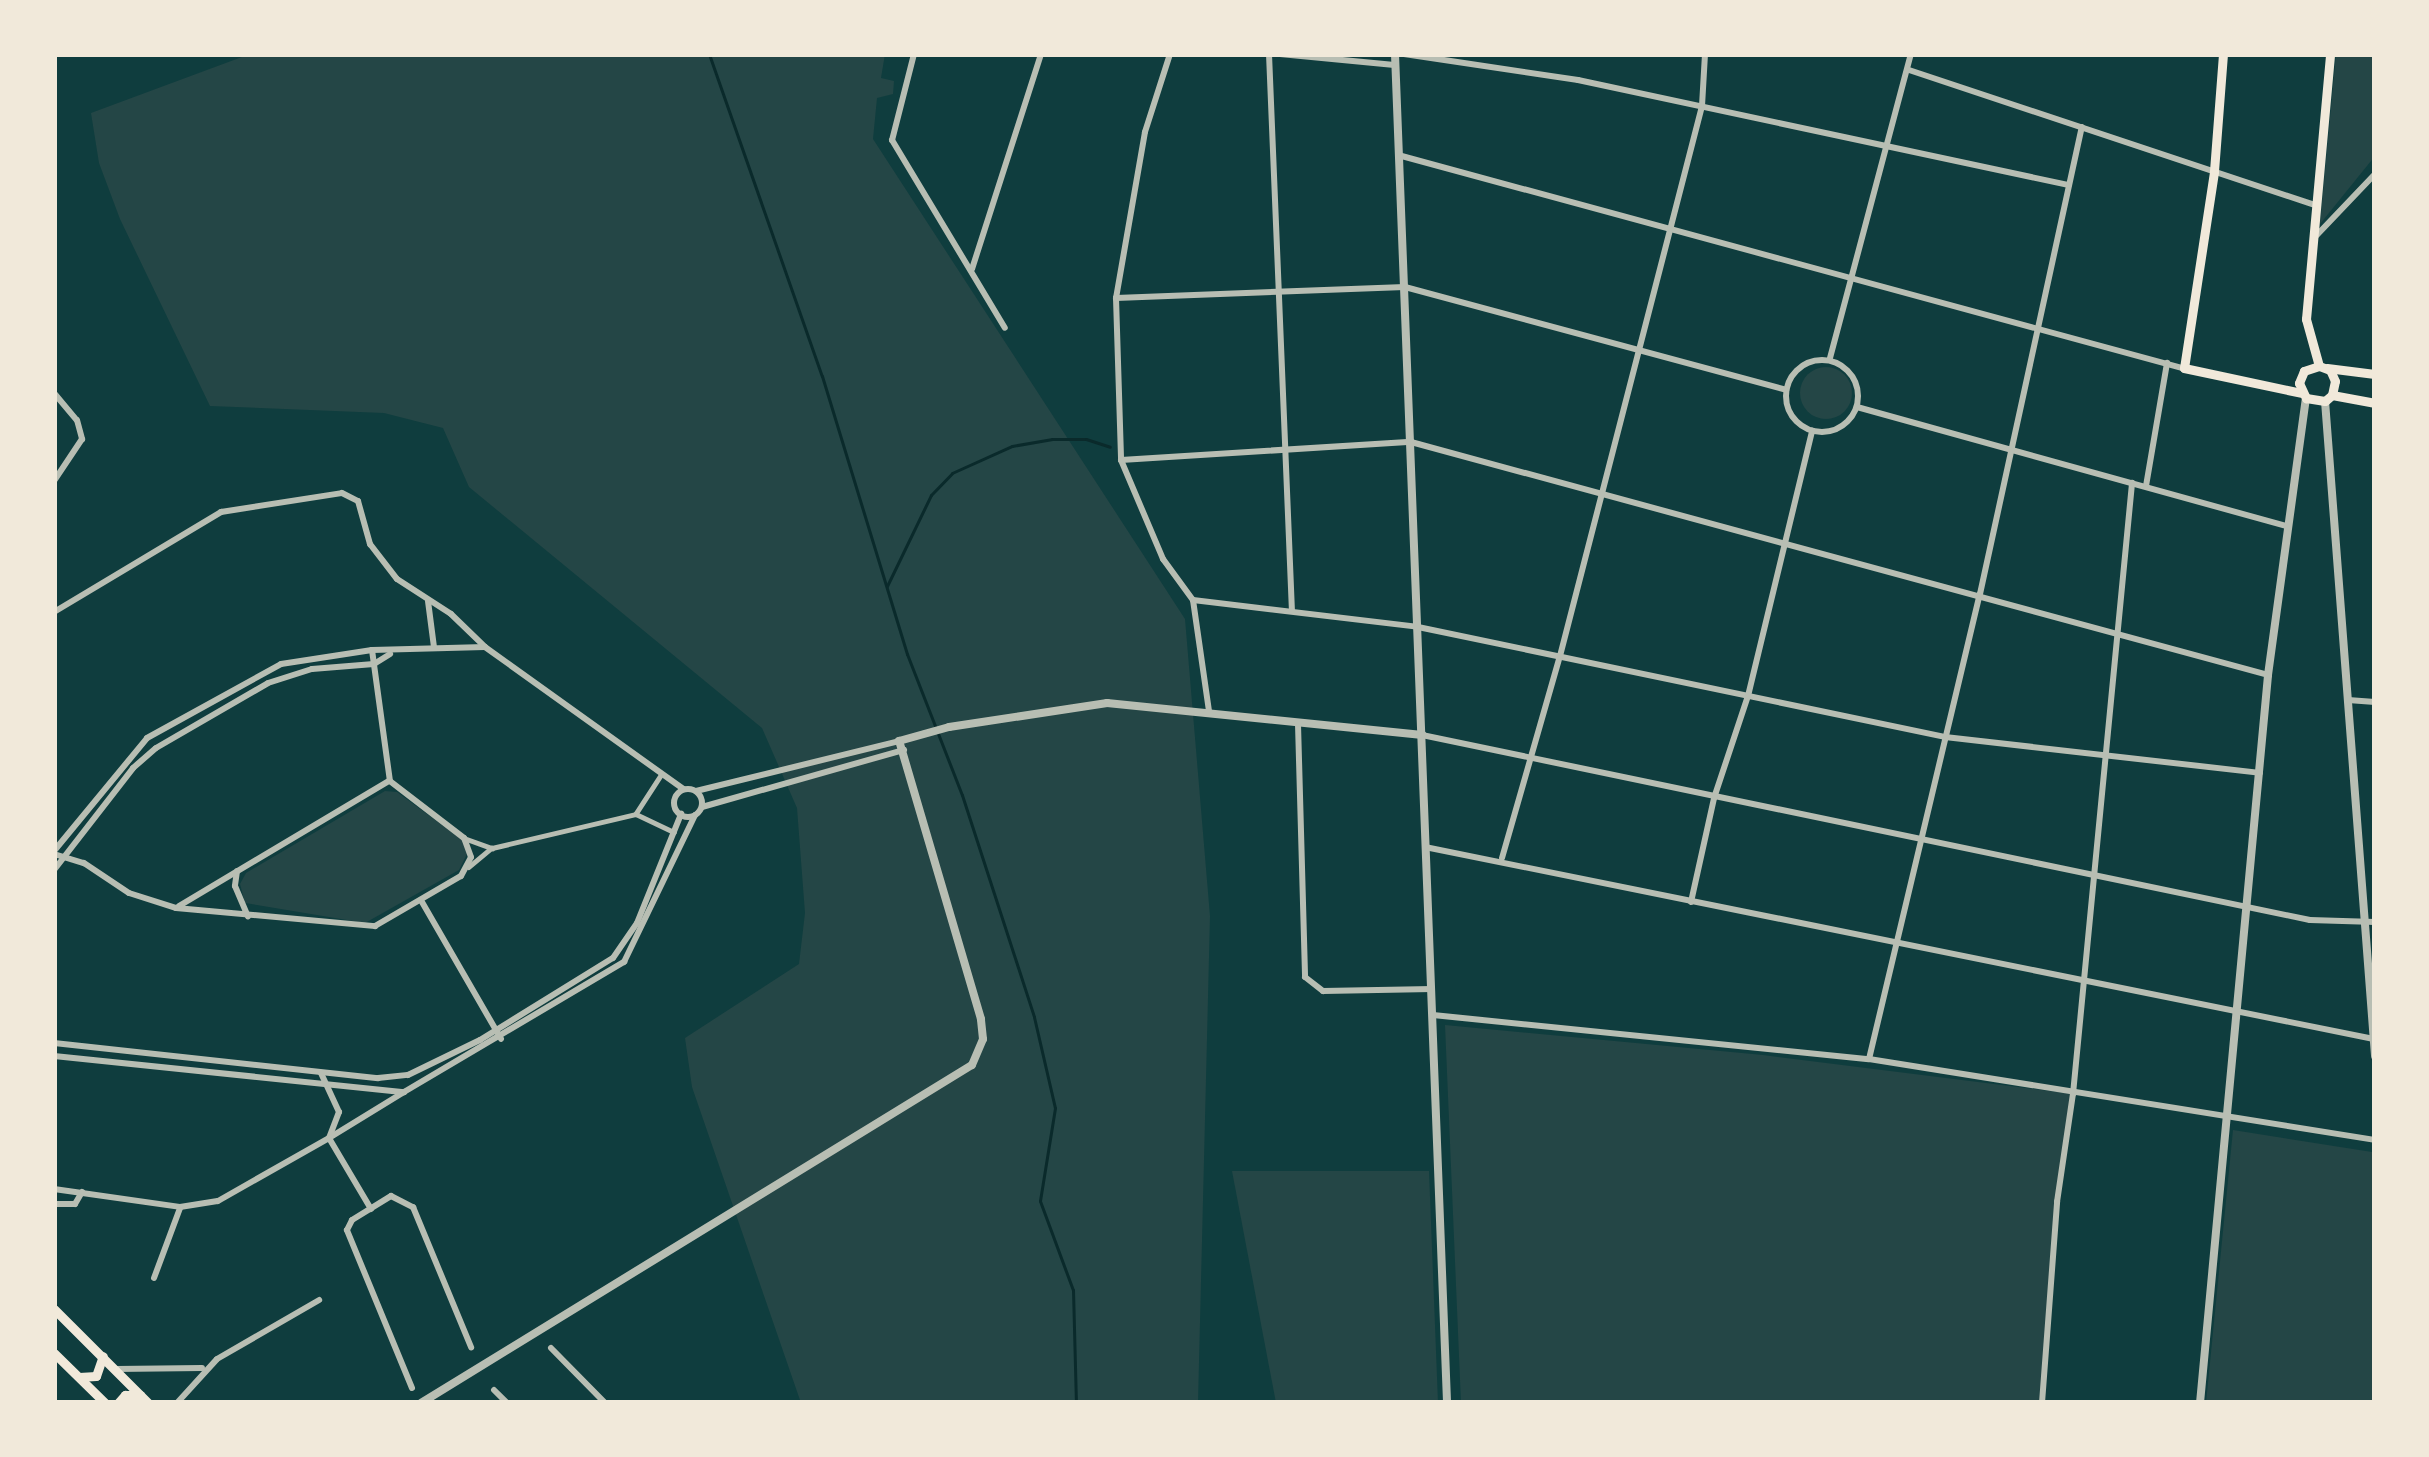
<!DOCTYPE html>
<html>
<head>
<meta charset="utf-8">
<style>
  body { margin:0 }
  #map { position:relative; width:2429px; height:1457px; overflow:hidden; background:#0f3d3e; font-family:Manrope,sans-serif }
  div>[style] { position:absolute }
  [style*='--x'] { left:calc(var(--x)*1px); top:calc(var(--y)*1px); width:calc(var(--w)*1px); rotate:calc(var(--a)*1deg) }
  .green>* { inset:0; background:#244646 }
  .round { border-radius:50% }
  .stream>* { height:3px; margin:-1.5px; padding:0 1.5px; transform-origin:1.5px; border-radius:1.5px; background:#0a2a2b }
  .pedestrian>* { height:4.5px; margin:-2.25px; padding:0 2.25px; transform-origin:2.25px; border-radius:2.25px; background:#b8beb3 }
  .minor>* { height:6px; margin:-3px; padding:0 3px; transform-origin:3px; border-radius:3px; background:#b8beb3 }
  .minor>.ring { margin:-3px; padding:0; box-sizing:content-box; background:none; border:6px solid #b8beb3; border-radius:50% }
  .tertiary>* { height:8px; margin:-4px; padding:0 4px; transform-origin:4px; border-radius:4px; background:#b8beb3 }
  .primary>* { height:9px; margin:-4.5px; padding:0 4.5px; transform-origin:4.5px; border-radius:4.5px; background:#f1e9da }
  span { translate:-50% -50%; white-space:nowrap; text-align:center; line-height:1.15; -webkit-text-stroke:12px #f1e9da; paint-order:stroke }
  .frame { position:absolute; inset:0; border:57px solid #f1e9da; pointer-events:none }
</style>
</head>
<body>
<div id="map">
  <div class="green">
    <div style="clip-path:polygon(250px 54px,885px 54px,881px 78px,894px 81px,893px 94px,877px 98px,873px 139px,1185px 619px,1210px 916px,1198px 1403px,801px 1403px,692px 1087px,685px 1038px,799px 964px,805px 913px,797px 808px,762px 728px,469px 487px,443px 428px,384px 413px,210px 406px,120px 219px,99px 163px,91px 113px)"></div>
    <div style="clip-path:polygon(2336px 54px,2375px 54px,2375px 156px,2320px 224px)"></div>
    <div class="round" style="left:1800px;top:367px;width:52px;height:52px"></div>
    <div style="clip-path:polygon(385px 791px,397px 792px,464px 841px,468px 852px,459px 870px,365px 923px,245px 903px,240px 884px,246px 873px)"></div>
    <div style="clip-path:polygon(1445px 1025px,1763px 1055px,2073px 1094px,2059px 1192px,2042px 1403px,1461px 1403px)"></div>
    <div style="clip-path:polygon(2233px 1130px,2372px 1152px,2375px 1403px,2206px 1403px)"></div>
    <div style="clip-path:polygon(1232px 1171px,1429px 1171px,1438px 1403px,1276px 1403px)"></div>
  </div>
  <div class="stream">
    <div style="--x:709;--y:54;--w:341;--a:70.7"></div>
    <div style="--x:822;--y:376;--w:291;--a:73"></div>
    <div style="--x:907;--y:654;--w:151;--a:68.7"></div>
    <div style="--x:962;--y:795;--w:233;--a:72"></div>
    <div style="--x:1034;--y:1017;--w:93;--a:77"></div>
    <div style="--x:1055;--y:1108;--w:94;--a:99.2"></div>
    <div style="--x:1040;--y:1201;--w:95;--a:69.7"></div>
    <div style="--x:1073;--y:1290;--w:113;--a:88.5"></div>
    <div style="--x:887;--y:586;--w:101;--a:-64.2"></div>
    <div style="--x:931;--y:495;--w:30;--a:-46"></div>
    <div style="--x:952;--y:473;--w:66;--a:-24.2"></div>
    <div style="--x:1012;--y:446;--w:41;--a:-9.9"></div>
    <div style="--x:1052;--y:439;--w:34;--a:0"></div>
    <div style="--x:1086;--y:439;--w:25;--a:18"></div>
  </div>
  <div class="pedestrian">
    <div style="--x:662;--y:774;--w:48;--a:123"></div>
    <div style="--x:636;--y:814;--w:42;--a:25.3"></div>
    <div style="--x:464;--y:838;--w:30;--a:20"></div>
    <div style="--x:492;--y:848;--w:30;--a:140"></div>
    <div style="--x:492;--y:848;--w:148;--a:-13.3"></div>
  </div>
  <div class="minor">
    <div style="--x:914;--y:54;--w:89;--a:104.3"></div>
    <div style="--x:892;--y:140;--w:219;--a:59"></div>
    <div style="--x:1170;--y:54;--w:82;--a:107.8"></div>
    <div style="--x:1145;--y:132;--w:169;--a:99.9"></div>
    <div style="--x:1116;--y:298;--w:162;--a:88.2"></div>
    <div style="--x:1121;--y:460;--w:108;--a:67"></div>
    <div style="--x:1163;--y:559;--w:51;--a:53.8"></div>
    <div style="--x:1193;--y:600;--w:112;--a:81.8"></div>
    <div style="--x:1269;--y:54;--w:557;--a:87.64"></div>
    <div style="--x:1280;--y:54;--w:115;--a:5.5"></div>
    <div style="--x:1404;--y:54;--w:176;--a:8.5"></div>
    <div style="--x:1578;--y:80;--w:501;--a:12.09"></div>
    <div style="--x:1909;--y:70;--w:429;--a:18.4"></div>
    <div style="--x:1398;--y:155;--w:812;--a:15.2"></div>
    <div style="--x:2315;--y:237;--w:87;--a:-46.4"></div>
    <div style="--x:972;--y:269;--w:226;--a:-72.2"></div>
    <div style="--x:1116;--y:298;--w:289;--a:-2.2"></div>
    <div style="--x:1405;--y:287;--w:395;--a:15.1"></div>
    <div style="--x:1830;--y:358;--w:315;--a:-75.1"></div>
    <div class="ring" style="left:1786px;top:360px;width:66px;height:66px"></div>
    <div style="--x:54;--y:393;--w:35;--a:50"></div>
    <div style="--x:77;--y:420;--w:20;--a:75"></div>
    <div style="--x:82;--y:439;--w:50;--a:123.7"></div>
    <div style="--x:1857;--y:407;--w:446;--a:15.5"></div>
    <div style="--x:1121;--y:460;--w:291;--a:-3.6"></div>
    <div style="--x:1411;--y:442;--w:888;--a:15.21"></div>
    <div style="--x:2146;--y:486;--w:125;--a:-80.3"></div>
    <div style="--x:1193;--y:600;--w:227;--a:6.8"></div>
    <div style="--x:1418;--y:627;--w:538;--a:11.79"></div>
    <div style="--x:1945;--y:737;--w:317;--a:6.5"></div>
    <div style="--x:428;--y:601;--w:46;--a:82.6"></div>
    <div style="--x:54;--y:612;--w:195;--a:-30.9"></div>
    <div style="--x:221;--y:512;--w:122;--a:-8.9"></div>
    <div style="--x:342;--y:493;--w:18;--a:27"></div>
    <div style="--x:358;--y:501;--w:45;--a:74.4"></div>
    <div style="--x:370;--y:544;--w:44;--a:52.4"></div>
    <div style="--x:397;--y:579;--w:64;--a:32.9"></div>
    <div style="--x:451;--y:614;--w:47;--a:44.1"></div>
    <div style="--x:372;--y:650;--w:132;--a:82.2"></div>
    <div style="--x:2348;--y:700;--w:27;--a:4"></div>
    <div style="--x:1298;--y:724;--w:253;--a:88.4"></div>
    <div style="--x:1305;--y:977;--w:23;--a:38"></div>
    <div style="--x:1323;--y:991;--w:109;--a:-1.1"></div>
    <div style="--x:1422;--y:735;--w:907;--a:11.77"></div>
    <div style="--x:2310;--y:920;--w:65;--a:1.8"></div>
    <div class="ring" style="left:674px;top:789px;width:22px;height:22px"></div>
    <div style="--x:696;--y:791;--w:209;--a:-13.8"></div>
    <div style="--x:702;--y:807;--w:210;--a:-15.8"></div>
    <div style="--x:1425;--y:847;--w:968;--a:11.44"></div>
    <div style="--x:54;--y:851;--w:146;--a:-50.5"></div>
    <div style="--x:147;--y:738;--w:153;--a:-28.9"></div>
    <div style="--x:281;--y:664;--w:92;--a:-8.7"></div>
    <div style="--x:372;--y:650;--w:113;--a:-1.5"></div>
    <div style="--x:485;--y:647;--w:244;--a:35.6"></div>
    <div style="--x:54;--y:854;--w:31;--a:17"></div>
    <div style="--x:84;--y:863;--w:54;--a:33.7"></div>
    <div style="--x:129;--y:893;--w:49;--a:17.7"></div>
    <div style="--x:176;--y:908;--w:200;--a:5.2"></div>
    <div style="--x:375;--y:926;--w:99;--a:-30.2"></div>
    <div style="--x:461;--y:876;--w:21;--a:-62"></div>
    <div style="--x:471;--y:857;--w:20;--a:-110"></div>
    <div style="--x:464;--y:838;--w:93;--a:-142.4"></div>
    <div style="--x:1502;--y:858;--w:210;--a:-74"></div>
    <div style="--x:1560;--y:656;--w:568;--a:-75.52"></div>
    <div style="--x:1702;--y:106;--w:52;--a:-86.7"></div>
    <div style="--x:54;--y:870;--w:129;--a:-52.2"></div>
    <div style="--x:133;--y:768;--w:30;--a:-41"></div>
    <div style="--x:156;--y:748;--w:129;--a:-30.1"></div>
    <div style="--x:268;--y:683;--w:46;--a:-17.7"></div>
    <div style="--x:312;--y:669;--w:62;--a:-4.6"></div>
    <div style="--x:374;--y:664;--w:19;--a:-32"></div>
    <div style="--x:237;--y:871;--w:15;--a:98"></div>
    <div style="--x:235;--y:886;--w:33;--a:67"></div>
    <div style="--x:422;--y:902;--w:158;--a:60"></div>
    <div style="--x:1691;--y:902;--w:107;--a:-77.5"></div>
    <div style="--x:1714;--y:798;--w:108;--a:-71.6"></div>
    <div style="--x:1748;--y:696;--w:273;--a:-76.4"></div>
    <div style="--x:179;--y:906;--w:244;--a:-30.8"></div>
    <div style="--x:1433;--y:1015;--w:438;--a:5.8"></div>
    <div style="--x:1869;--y:1059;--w:512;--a:9.09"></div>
    <div style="--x:54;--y:1043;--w:326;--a:6.2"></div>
    <div style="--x:378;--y:1078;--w:30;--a:-6"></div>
    <div style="--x:408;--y:1075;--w:80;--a:-25.9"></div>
    <div style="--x:480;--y:1040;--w:156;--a:-31.7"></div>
    <div style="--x:613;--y:958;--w:42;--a:-55.6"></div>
    <div style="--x:637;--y:923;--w:118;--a:-68"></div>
    <div style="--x:54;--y:1056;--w:352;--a:5.9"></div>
    <div style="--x:404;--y:1092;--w:256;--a:-30.6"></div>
    <div style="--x:624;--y:962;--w:163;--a:-64.2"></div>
    <div style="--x:1869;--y:1059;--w:478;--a:-76.6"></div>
    <div style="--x:1980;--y:594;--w:478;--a:-77.7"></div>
    <div style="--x:54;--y:1189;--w:127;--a:8.1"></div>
    <div style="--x:180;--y:1207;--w:38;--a:-9"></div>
    <div style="--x:218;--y:1201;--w:128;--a:-29.6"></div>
    <div style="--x:329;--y:1138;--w:28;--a:-69"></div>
    <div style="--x:339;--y:1112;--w:43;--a:-114.8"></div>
    <div style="--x:54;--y:1204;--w:21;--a:0"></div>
    <div style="--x:75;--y:1204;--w:14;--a:-60"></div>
    <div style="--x:371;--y:1209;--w:82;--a:-120.6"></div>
    <div style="--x:329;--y:1138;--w:88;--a:-31.5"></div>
    <div style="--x:154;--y:1278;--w:75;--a:-69.6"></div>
    <div style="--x:551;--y:1348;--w:77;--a:45.5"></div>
    <div style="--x:116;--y:1369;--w:86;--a:-0.7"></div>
    <div style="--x:412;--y:1388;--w:171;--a:-112.4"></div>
    <div style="--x:347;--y:1230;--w:11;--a:-63"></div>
    <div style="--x:352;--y:1220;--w:46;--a:-31.6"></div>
    <div style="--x:391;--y:1196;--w:25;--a:27"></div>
    <div style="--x:413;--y:1207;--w:152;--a:67.5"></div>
    <div style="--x:494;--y:1390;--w:18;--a:45"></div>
    <div style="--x:177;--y:1403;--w:59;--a:-47.7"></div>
    <div style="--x:217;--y:1359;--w:118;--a:-30"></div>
    <div style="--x:2042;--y:1403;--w:202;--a:-85.7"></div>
    <div style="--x:2057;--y:1202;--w:109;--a:-81.6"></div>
    <div style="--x:2073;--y:1094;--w:614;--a:-84.48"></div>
  </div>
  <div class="tertiary">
    <div style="--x:1395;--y:54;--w:1350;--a:87.79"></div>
    <div style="--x:2325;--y:401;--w:657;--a:85.63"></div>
    <div style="--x:421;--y:1403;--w:646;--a:-31.53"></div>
    <div style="--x:972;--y:1065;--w:28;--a:-67"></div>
    <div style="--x:983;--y:1039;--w:20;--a:-96"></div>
    <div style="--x:981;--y:1019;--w:290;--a:-106.4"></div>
    <div style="--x:899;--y:741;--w:52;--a:-15.6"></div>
    <div style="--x:949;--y:727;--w:160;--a:-8.6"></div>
    <div style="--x:1107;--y:703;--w:317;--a:5.8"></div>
    <div style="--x:2200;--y:1403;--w:731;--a:-84.66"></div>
    <div style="--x:2268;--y:675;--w:280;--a:-82.2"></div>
  </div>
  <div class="primary">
    <div style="--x:2223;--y:54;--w:118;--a:94.4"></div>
    <div style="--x:2214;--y:172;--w:198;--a:98.7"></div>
    <div style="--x:2184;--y:368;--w:121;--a:12"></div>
    <div style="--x:2319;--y:366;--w:49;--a:-105.5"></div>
    <div style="--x:2306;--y:319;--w:266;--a:-84.8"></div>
    <div style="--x:2327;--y:368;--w:48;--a:7.1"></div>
    <div style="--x:2332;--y:395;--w:14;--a:-78"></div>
    <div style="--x:2335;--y:381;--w:12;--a:-114"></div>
    <div style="--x:2330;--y:370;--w:12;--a:-160"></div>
    <div style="--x:2319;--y:366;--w:16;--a:162"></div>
    <div style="--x:2304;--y:371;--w:13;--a:113"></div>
    <div style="--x:2299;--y:383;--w:17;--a:65"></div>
    <div style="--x:2306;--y:398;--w:19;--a:9"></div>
    <div style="--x:2325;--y:401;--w:9;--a:-41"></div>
    <div style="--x:2332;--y:395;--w:44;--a:10.5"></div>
    <div style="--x:54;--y:1309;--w:133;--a:45"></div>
    <div style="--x:54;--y:1353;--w:71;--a:44.4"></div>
    <div style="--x:79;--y:1377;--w:17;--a:-3"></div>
    <div style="--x:96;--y:1376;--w:21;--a:-71"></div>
    <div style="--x:118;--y:1403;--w:11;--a:-49"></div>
    <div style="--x:125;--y:1395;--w:15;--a:0"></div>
  </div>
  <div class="frame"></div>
</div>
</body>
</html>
